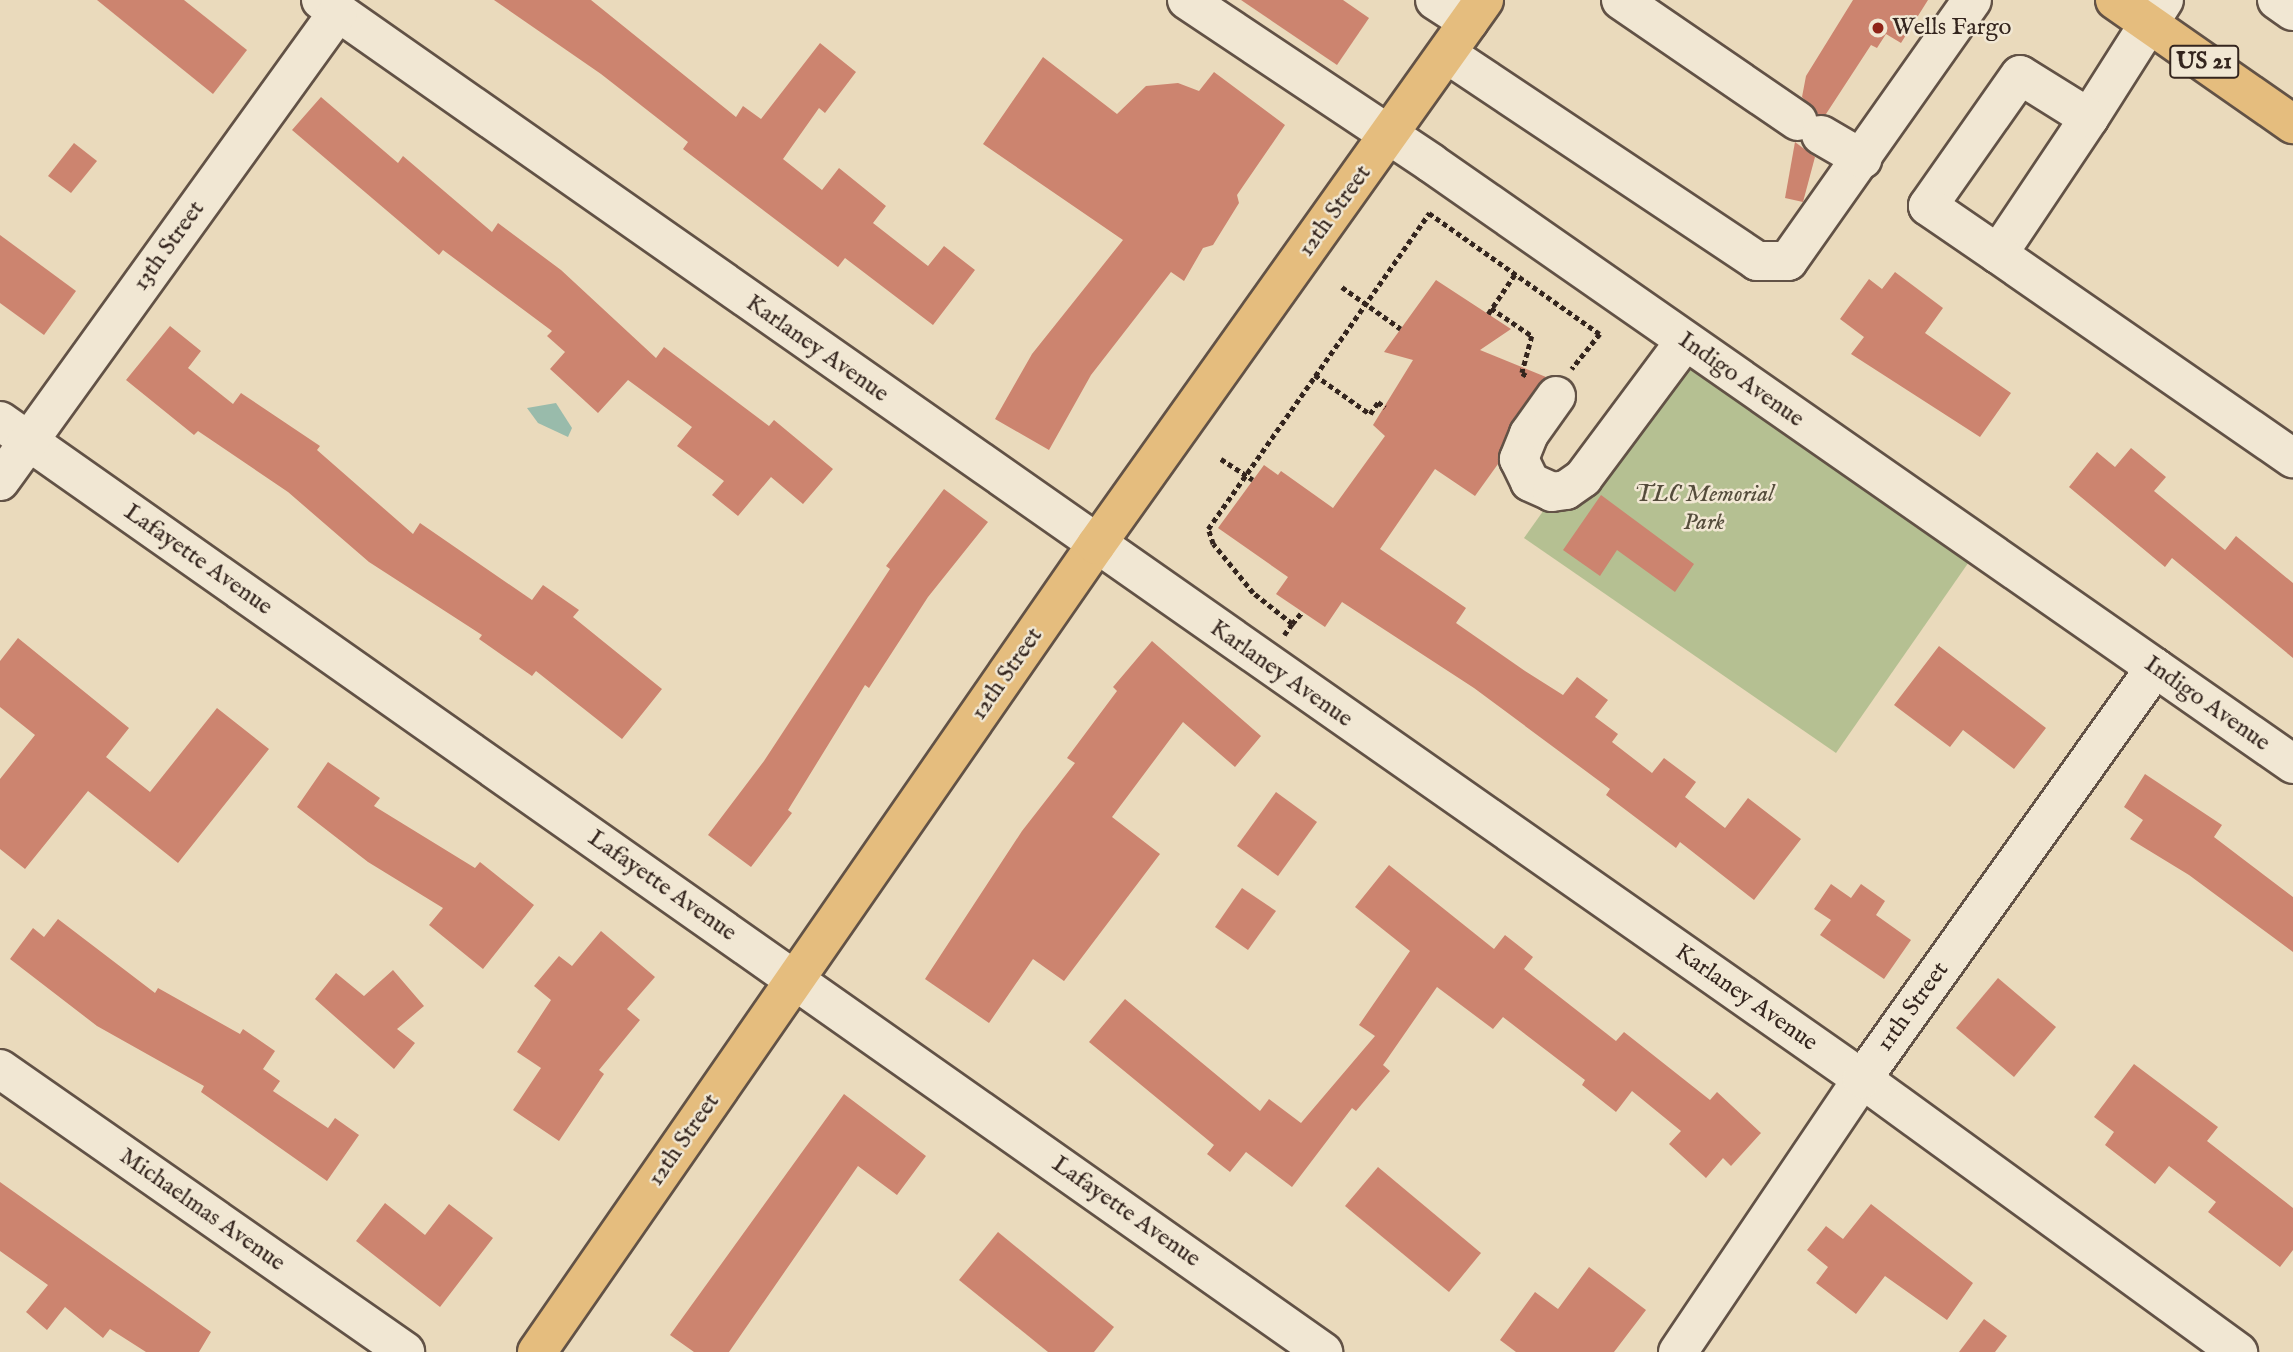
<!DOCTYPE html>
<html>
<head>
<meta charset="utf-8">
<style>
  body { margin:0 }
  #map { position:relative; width:2293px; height:1352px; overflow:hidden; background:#eadabc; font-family:"IM FELL English",serif }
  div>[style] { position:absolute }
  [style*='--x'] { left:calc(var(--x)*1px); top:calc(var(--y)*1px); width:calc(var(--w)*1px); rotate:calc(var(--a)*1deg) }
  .green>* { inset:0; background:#b5c092 }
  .water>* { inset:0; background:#99bbab }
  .building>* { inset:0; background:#cc846f }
  .path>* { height:4.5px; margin-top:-2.25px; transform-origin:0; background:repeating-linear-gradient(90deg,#34251e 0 5px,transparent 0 8.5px) }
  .roads { filter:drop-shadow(2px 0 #625246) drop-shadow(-2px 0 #625246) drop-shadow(0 2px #625246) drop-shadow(0 -2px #625246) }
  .minor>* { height:38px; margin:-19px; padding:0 19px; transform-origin:19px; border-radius:19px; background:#f1e7d3 }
  .major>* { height:38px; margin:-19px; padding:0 19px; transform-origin:19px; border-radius:19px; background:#e5bd7e }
  .dots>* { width:19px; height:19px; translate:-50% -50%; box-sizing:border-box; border:4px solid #f1e7d3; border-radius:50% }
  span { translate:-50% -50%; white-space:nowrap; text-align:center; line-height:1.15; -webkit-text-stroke:5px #f1e7d3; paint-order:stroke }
  .shield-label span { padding:2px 5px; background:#f1e7d3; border:2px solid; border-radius:5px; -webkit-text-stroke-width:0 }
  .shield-label { font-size:23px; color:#34251e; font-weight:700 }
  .poi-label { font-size:24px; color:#34251e }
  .left { translate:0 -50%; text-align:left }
  .street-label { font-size:24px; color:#34251e }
  .park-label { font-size:24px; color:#544c3b; font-style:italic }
</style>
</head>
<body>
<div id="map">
  <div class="green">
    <div style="clip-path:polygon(1671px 331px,1980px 546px,1836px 753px,1524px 538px)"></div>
  </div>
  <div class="water">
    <div style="clip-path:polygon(556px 403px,572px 428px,568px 437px,538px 423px,527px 408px)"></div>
  </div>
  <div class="building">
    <div style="clip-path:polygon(97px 0,184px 0,247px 50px,213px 94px)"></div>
    <div style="clip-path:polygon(494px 0,591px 0,736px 117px,743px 106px,761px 119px,820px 43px,856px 72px,825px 113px,819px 108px,783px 159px,822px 190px,839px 168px,886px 206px,873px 223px,928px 266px,944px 246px,975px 270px,933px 325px,845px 258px,838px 267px,683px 149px,688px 142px,601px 74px)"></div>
    <div style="clip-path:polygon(1241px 0,1343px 0,1369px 18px,1337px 65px)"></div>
    <div style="clip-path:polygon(1853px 0,1928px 0,1901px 43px,1886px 34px,1877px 48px,1871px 45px,1826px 114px,1818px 114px,1802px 97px,1806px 76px)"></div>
    <div style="clip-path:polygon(1043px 57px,1117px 114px,1146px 86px,1178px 83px,1199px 91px,1214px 72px,1285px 125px,1237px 195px,1239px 203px,1213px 245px,1203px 248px,1184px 281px,1171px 272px,1091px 375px,1049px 450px,995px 419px,1032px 354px,1123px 240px,983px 144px)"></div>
    <div style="clip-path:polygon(321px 97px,398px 163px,403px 156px,492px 232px,498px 223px,561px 270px,656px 358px,664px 347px,769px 426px,774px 420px,833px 469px,803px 504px,771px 477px,738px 516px,712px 495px,724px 481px,677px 446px,692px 427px,628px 380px,598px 413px,550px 369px,565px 352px,547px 336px,552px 331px,443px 250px,439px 255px,292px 130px)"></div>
    <div style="clip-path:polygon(1795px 142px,1815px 157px,1803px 202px,1785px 198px)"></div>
    <div style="clip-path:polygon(74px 143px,97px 161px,71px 193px,48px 176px)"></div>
    <div style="clip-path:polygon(0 235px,76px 291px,44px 335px,0 303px)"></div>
    <div style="clip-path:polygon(1895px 272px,1943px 308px,1925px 333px,2011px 393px,1980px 437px,1851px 354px,1864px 337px,1840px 319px,1869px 279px,1882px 289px)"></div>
    <div style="clip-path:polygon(1436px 280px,1511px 329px,1480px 350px,1546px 377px,1511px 422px,1498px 464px,1475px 496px,1435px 469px,1380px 549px,1466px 608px,1456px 623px,1525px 671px,1563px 695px,1577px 677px,1608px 700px,1595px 717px,1618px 734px,1612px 742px,1652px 773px,1664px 758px,1696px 782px,1685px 797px,1725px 828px,1748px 798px,1801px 839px,1754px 900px,1680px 842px,1676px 848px,1606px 795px,1610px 789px,1474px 688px,1342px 602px,1325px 627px,1276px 594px,1288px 577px,1218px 528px,1264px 465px,1278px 475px,1281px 471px,1333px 508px,1385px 436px,1373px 425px,1413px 360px,1384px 352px)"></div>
    <div style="clip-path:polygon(170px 326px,201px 351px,188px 368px,233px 404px,241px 393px,320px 446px,317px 450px,413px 534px,420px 523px,532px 600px,543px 585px,579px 610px,573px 617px,662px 689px,622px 739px,536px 671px,532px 676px,479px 639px,482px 635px,369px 562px,288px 492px,198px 431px,194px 435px,126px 380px)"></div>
    <div style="clip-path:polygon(2131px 448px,2166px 477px,2154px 491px,2225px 550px,2236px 536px,2293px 583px,2293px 658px,2172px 558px,2165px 567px,2069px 487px,2097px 452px,2115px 467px)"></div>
    <div style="clip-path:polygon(944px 489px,988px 522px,928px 597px,869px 688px,865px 685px,788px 810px,792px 813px,751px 867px,708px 835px,764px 761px,890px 569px,886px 566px)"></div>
    <div style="clip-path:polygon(1601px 495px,1694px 564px,1675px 592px,1617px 550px,1600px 576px,1563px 550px)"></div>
    <div style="clip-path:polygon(18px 638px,129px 728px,106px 757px,150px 792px,217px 708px,269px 749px,178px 863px,88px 791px,25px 869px,0 849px,0 779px,35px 735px,0 707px,0 661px)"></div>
    <div style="clip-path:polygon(1152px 641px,1261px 736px,1235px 767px,1183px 722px,1112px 817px,1160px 854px,1064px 981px,1033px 959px,989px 1023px,925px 979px,1022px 831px,1075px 763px,1067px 758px,1117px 691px,1113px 687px)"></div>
    <div style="clip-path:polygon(1939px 646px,2046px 728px,2014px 769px,1963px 730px,1950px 747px,1894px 705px)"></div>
    <div style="clip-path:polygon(328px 762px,380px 798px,374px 806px,475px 868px,480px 862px,534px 905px,483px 969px,429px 925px,443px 908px,368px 862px,297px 807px)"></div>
    <div style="clip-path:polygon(2145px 774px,2222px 825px,2214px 837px,2293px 897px,2293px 952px,2189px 875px,2130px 839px,2143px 820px,2124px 807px)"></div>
    <div style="clip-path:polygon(1276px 792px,1317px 822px,1278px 876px,1237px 846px)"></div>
    <div style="clip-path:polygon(1389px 865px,1494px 949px,1505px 935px,1533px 957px,1524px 969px,1616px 1041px,1624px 1032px,1710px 1100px,1717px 1092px,1761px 1133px,1731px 1166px,1723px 1158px,1706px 1178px,1669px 1144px,1681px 1131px,1632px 1091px,1616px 1112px,1582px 1085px,1585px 1080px,1503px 1017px,1493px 1029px,1437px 987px,1383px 1065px,1390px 1071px,1356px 1111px,1352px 1108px,1292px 1187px,1246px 1152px,1230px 1172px,1207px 1154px,1214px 1145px,1089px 1042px,1125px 999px,1260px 1111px,1269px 1099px,1301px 1123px,1375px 1036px,1359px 1025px,1410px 951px,1355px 907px)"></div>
    <div style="clip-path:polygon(1831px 884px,1851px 898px,1861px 884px,1885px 901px,1876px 915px,1911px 940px,1884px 979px,1820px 935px,1831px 920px,1814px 909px)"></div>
    <div style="clip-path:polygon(1242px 888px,1276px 911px,1248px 950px,1215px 927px)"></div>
    <div style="clip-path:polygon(58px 919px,155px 993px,158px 988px,240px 1034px,243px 1029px,275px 1051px,263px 1069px,280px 1081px,273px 1091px,328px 1128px,335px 1118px,359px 1135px,327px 1181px,201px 1092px,204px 1086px,97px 1026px,10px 959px,33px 928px,44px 937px)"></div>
    <div style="clip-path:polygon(601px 931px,655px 977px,627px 1009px,640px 1020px,599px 1070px,604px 1074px,559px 1141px,513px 1110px,541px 1068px,517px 1052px,551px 1000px,534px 986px,559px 956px,572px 966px)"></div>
    <div style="clip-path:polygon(393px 970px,424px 1006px,397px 1029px,415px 1043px,394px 1069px,315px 999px,336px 973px,364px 996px)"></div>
    <div style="clip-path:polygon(1998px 978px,2056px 1027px,2014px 1077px,1956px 1028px)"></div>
    <div style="clip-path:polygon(2134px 1064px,2218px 1127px,2207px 1141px,2293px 1208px,2293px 1250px,2280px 1267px,2208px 1212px,2216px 1202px,2169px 1166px,2155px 1184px,2105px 1145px,2114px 1132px,2094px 1117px)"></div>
    <div style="clip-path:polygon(844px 1094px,926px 1156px,897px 1195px,858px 1166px,729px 1352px,694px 1352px,670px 1335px)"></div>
    <div style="clip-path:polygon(1378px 1167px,1481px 1253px,1449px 1292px,1345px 1206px)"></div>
    <div style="clip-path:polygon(0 1182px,211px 1332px,199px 1352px,146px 1352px,110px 1329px,103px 1338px,65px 1307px,47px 1330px,26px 1312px,48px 1285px,0 1251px)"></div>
    <div style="clip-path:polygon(385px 1203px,425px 1235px,449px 1204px,493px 1238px,440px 1307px,356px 1241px)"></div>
    <div style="clip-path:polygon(1871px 1204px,1973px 1283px,1947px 1320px,1885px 1276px,1856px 1314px,1816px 1283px,1828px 1267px,1807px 1250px,1826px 1226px,1843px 1239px)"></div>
    <div style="clip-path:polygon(998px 1232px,1114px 1327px,1094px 1352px,1048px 1352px,959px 1280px)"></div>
    <div style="clip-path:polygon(1589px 1267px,1646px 1310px,1614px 1352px,1516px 1352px,1500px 1340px,1535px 1292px,1558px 1309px)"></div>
    <div style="clip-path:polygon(1984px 1319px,2007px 1336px,1995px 1352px,1959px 1352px)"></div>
  </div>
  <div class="path">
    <div style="--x:1342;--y:287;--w:72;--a:35.4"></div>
    <div style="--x:1491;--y:308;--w:50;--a:34.3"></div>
    <div style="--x:1532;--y:336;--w:38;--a:105"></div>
    <div style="--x:1522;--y:373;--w:6;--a:31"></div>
    <div style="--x:1488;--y:314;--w:48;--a:-56"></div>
    <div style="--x:1315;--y:375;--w:67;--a:35.3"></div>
    <div style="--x:1370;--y:414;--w:14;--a:-56"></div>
    <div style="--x:1378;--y:402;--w:9;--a:36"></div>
    <div style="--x:1221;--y:459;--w:38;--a:33"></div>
    <div style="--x:1292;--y:624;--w:16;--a:-50"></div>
    <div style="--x:1284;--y:635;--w:14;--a:-54"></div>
    <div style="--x:1292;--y:624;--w:50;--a:-141.5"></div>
    <div style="--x:1253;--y:593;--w:63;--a:-129.2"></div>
    <div style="--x:1213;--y:544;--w:16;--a:-108"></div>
    <div style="--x:1208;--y:529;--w:386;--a:-55"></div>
    <div style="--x:1429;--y:213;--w:209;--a:35.3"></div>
    <div style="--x:1600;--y:334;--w:45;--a:128.7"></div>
  </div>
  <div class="roads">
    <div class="minor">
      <div style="--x:321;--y:0;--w:1881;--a:35"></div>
      <div style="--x:1862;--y:1079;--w:465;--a:36"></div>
      <div style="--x:1187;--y:0;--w:293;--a:33.7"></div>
      <div style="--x:1431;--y:163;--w:1051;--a:34.88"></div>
      <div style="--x:1435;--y:0;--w:40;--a:32.9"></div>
      <div style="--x:1621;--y:0;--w:214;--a:34.4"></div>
      <div style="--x:2277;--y:0;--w:19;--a:35"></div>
      <div style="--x:1447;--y:54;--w:373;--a:33.7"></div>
      <div style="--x:1757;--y:261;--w:31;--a:0"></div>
      <div style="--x:1788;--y:261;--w:319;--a:-54.8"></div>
      <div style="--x:2089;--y:118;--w:140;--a:-57.6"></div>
      <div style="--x:1821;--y:135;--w:48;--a:30.3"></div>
      <div style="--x:1998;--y:254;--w:164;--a:-56.2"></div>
      <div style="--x:2089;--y:118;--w:81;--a:-148.1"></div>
      <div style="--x:2020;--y:75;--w:160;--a:125.1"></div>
      <div style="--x:1928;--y:206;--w:85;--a:34.4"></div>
      <div style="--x:1998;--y:254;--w:359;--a:34.7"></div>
      <div style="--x:1556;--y:396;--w:47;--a:125.4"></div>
      <div style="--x:1529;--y:434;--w:27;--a:112"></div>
      <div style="--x:1519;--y:459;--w:25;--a:64"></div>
      <div style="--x:1530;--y:482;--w:24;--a:24"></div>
      <div style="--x:1552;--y:492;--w:14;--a:-8"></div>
      <div style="--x:1566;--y:490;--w:21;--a:-35"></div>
      <div style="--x:1583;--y:478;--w:171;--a:-53.3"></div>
      <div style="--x:0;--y:421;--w:1618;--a:35.13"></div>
      <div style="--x:0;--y:481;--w:578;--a:-54.22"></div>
      <div style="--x:0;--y:1069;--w:494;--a:34.9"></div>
      <div style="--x:1678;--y:1352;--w:329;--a:-56"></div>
      <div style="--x:1862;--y:1079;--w:505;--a:-54.52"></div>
    </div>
    <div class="major">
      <div style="--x:2115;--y:0;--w:217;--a:34.9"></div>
      <div style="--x:537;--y:1352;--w:982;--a:-55.29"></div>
      <div style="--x:1096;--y:545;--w:669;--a:-54.55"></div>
    </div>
  </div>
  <div class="dots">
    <div style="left:1878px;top:28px;background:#8f2418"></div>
  </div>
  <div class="shield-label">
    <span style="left:2204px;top:62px">US 21</span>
  </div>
  <div class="poi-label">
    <span class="left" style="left:1892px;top:28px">Wells Fargo</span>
  </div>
  <div class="street-label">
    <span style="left:1335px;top:211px;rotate:-54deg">12th Street</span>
    <span style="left:169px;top:246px;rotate:-54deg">13th Street</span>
    <span style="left:817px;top:349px;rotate:35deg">Karlaney Avenue</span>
    <span style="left:1741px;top:380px;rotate:35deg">Indigo Avenue</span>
    <span style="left:198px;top:560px;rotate:35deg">Lafayette Avenue</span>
    <span style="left:1007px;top:674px;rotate:-55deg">12th Street</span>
    <span style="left:1281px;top:674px;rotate:35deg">Karlaney Avenue</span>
    <span style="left:2207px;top:704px;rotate:35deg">Indigo Avenue</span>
    <span style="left:662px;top:886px;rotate:35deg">Lafayette Avenue</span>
    <span style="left:1746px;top:998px;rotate:35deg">Karlaney Avenue</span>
    <span style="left:1913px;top:1007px;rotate:-54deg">11th Street</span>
    <span style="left:684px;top:1140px;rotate:-55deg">12th Street</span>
    <span style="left:202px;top:1210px;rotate:35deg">Michaelmas Avenue</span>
    <span style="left:1126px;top:1212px;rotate:35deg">Lafayette Avenue</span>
  </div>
  <div class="park-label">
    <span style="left:1704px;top:509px">TLC Memorial<br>Park</span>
  </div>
</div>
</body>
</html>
